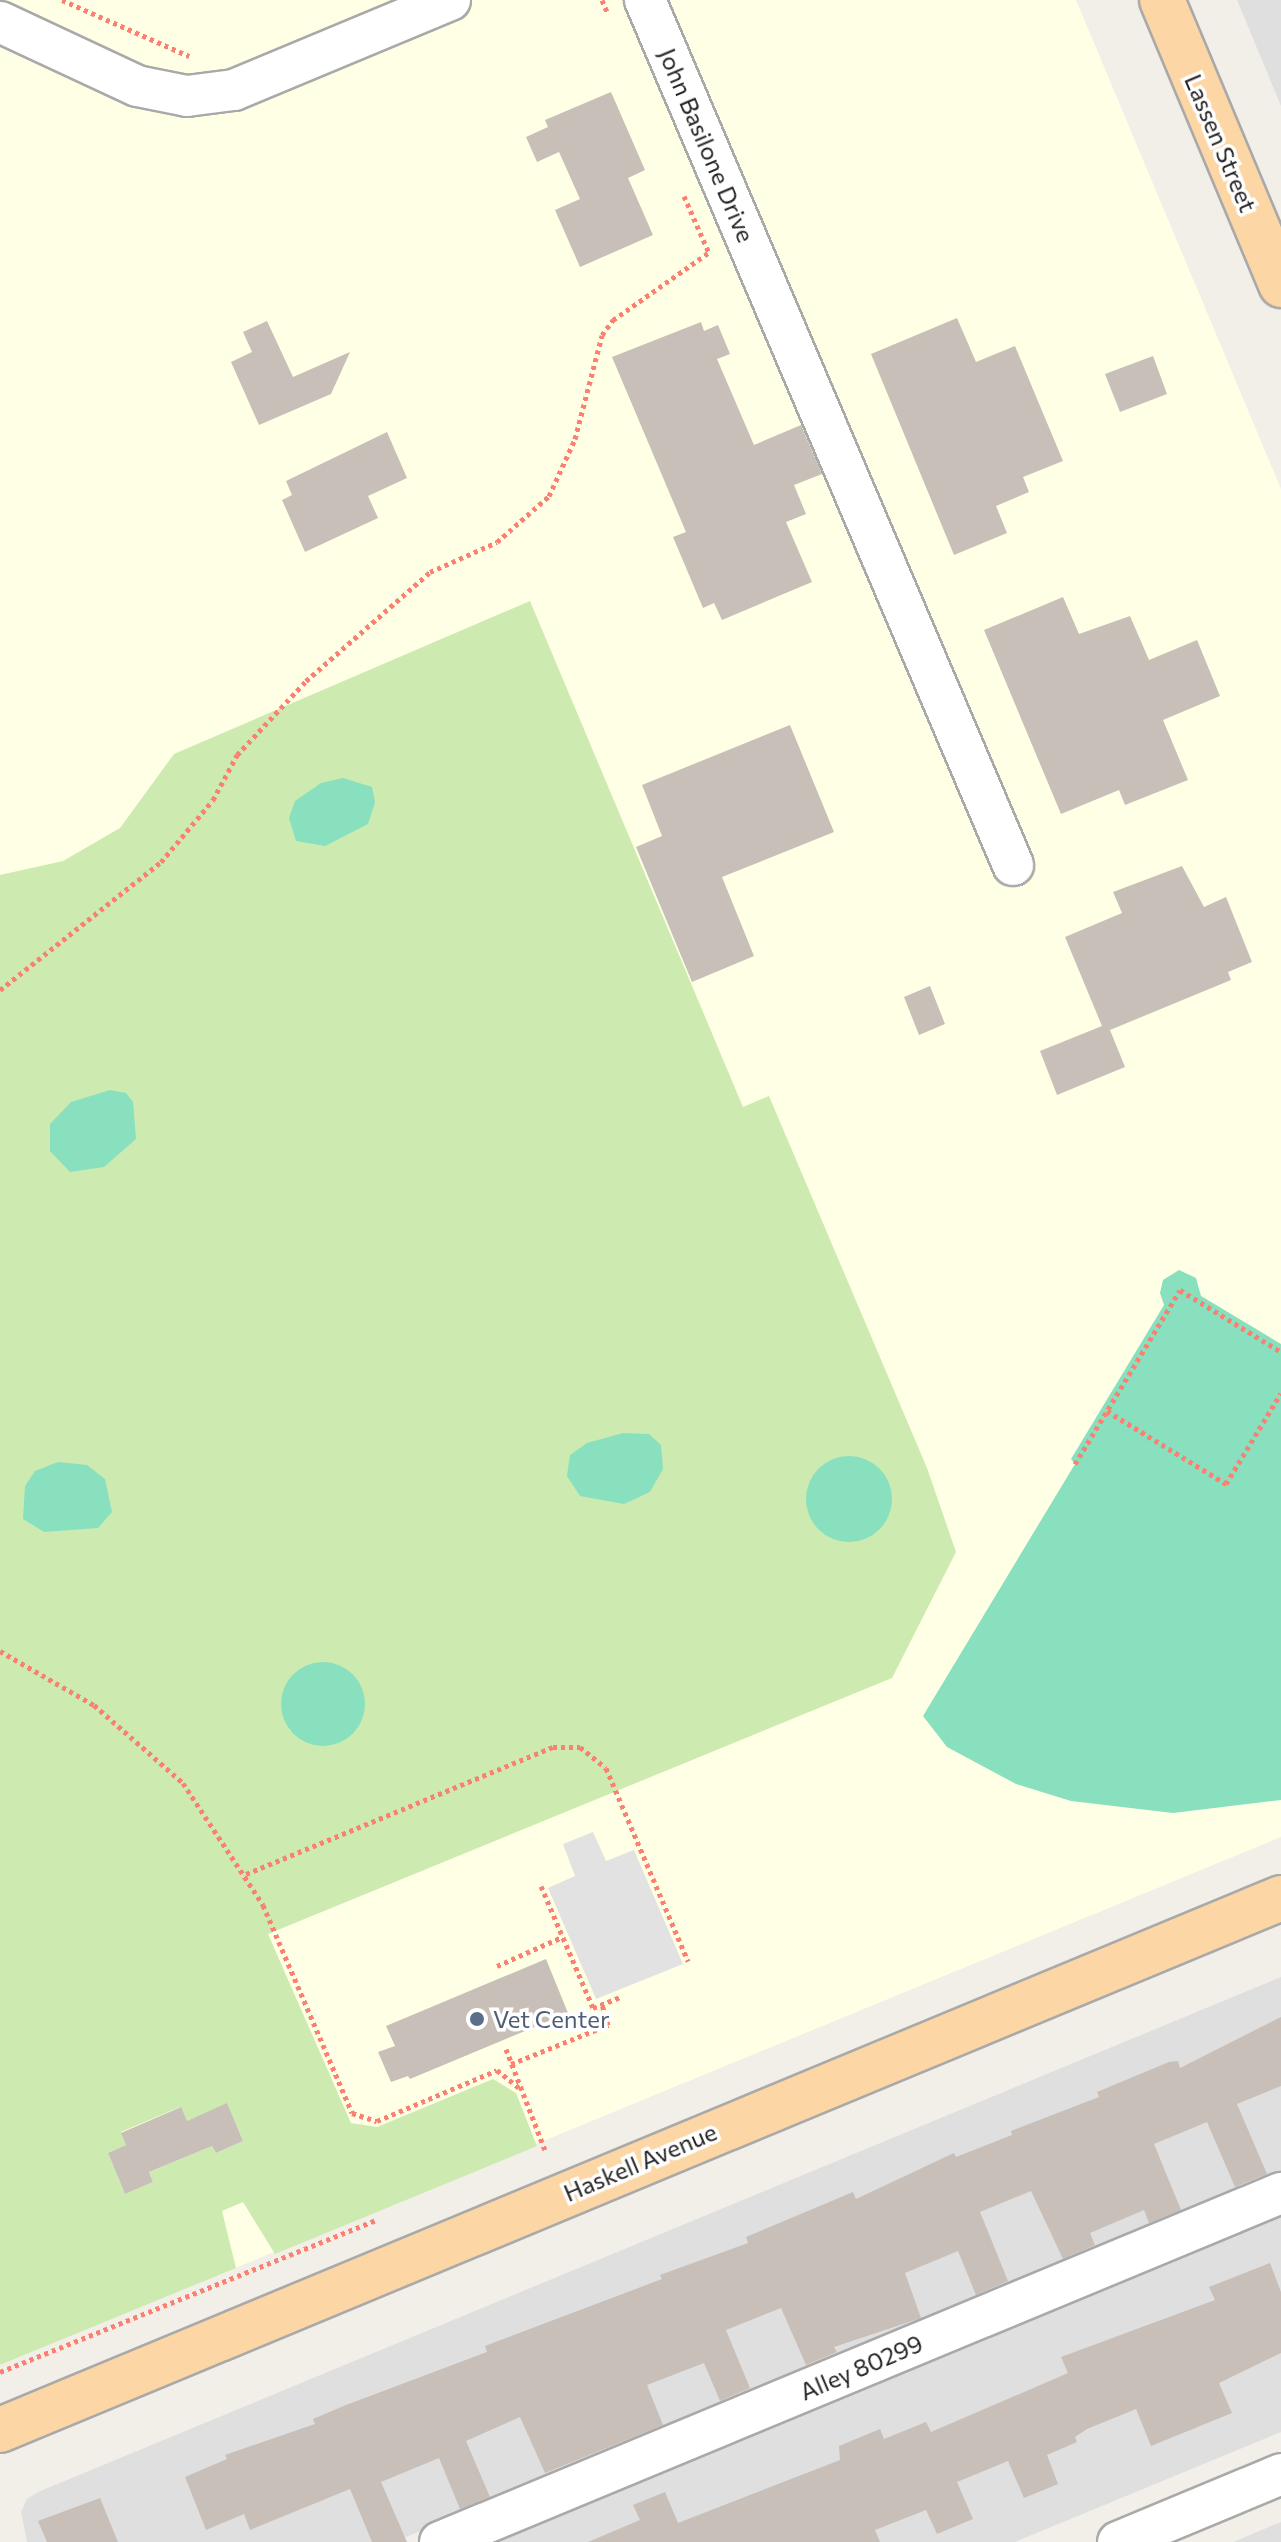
<!DOCTYPE html>
<html>
<head>
<meta charset="utf-8">
<style>
  body { margin:0 }
  #map { position:relative; width:1281px; height:2542px; overflow:hidden; background:#f2efe9; font-family:Commissioner,sans-serif }
  div>[style] { position:absolute }
  [style*='--x'] { left:calc(var(--x)*1px); top:calc(var(--y)*1px); width:calc(var(--w)*1px); rotate:calc(var(--a)*1deg) }
  .residential>* { inset:0; background:#e0dfdf }
  .education>* { inset:0; background:#ffffe5 }
  .grass>* { inset:0; background:#cdebb0 }
  .pitch>* { inset:0; background:#88e0be }
  .round { border-radius:50% }
  .parking>* { inset:0; background:#e2e2e2 }
  .building>* { inset:0; background:#c7bfb8 }
  .path>* { height:5px; margin-top:-2.5px; transform-origin:0; background:repeating-linear-gradient(90deg,#fa8072 0 4px,transparent 0 8px) }
  .roads { filter:drop-shadow(2px 0 #a9a9a9) drop-shadow(-2px 0 #a9a9a9) drop-shadow(0 2px #a9a9a9) drop-shadow(0 -2px #a9a9a9) }
  .minor>* { height:40px; margin:-20px; padding:0 20px; transform-origin:20px; border-radius:20px; background:#fff }
  .major>* { height:44px; margin:-22px; padding:0 22px; transform-origin:22px; border-radius:22px; background:#fcd6a4 }
  .dots>* { width:22px; height:22px; translate:-50% -50%; box-sizing:border-box; border:4px solid #fff; border-radius:50% }
  span { translate:-50% -50%; white-space:nowrap; text-align:center; line-height:1.15; -webkit-text-stroke:7px #fff; paint-order:stroke }
  .street-label { font-size:24px; color:#222 }
  .service-label { font-size:24px; color:#4e5e75 }
  .left { translate:0 -50%; text-align:left }
</style>
</head>
<body>
<div id="map">
  <div class="residential">
    <div style="clip-path:polygon(1237px 0,1281px 0,1281px 106px)"></div>
    <div style="clip-path:polygon(1281px 1977px,1281px 2175px,394px 2542px,27px 2542px,21px 2512px,27px 2499px,38px 2492px)"></div>
    <div style="clip-path:polygon(1281px 2215px,1281px 2432px,1015px 2542px,493px 2542px)"></div>
    <div style="clip-path:polygon(1281px 2522px,1281px 2542px,1233px 2542px)"></div>
  </div>
  <div class="education">
    <div style="clip-path:polygon(0 0,1076px 0,1281px 489px,1281px 1837px,0 2365px)"></div>
  </div>
  <div class="grass">
    <div style="clip-path:polygon(evenodd,530px 601px,743px 1107px,769px 1096px,927px 1468px,956px 1552px,892px 1678px,268px 1934px,351px 2123px,377px 2127px,493px 2079px,516px 2093px,537px 2146px,275px 2254px,243px 2202px,222px 2211px,236px 2268px,0 2365px,0 875px,63px 861px,120px 828px,174px 754px,530px 601px,227px 2104px,243px 2141px,216px 2153px,212px 2146px,149px 2172px,153px 2182px,125px 2194px,108px 2153px,126px 2145px,121px 2132px,180px 2107px,187px 2121px,227px 2104px)"></div>
  </div>
  <div class="pitch">
    <div style="clip-path:polygon(343px 778px,372px 787px,375px 802px,368px 824px,325px 846px,296px 841px,289px 818px,295px 801px,321px 783px)"></div>
    <div style="clip-path:polygon(110px 1090px,126px 1093px,133px 1102px,136px 1139px,104px 1167px,70px 1172px,50px 1151px,50px 1124px,71px 1102px)"></div>
    <div style="clip-path:polygon(1179px 1270px,1196px 1278px,1201px 1296px,1281px 1344px,1281px 1800px,1173px 1813px,1071px 1801px,1016px 1784px,947px 1747px,923px 1716px,1075px 1464px,1071px 1459px,1164px 1305px,1160px 1293px,1163px 1280px)"></div>
    <div style="clip-path:polygon(623px 1433px,649px 1434px,661px 1445px,663px 1469px,650px 1492px,624px 1504px,580px 1496px,567px 1476px,570px 1455px,587px 1443px)"></div>
    <div class="round" style="left:806px;top:1456px;width:86px;height:86px"></div>
    <div style="clip-path:polygon(58px 1462px,87px 1465px,105px 1479px,112px 1512px,98px 1528px,44px 1532px,23px 1519px,25px 1486px,35px 1471px)"></div>
    <div class="round" style="left:281px;top:1662px;width:84px;height:84px"></div>
  </div>
  <div class="parking">
    <div style="clip-path:polygon(593px 1832px,606px 1861px,634px 1850px,683px 1964px,596px 1999px,548px 1888px,575px 1876px,563px 1844px)"></div>
  </div>
  <div class="building">
    <div style="clip-path:polygon(611px 92px,645px 170px,628px 178px,653px 235px,580px 267px,555px 210px,580px 199px,559px 152px,537px 162px,526px 137px,548px 127px,545px 120px)"></div>
    <div style="clip-path:polygon(957px 318px,976px 362px,1015px 346px,1063px 461px,1023px 477px,1029px 492px,996px 506px,1007px 533px,954px 555px,871px 354px)"></div>
    <div style="clip-path:polygon(267px 321px,293px 377px,350px 352px,331px 394px,259px 425px,231px 362px,252px 352px,243px 332px)"></div>
    <div style="clip-path:polygon(701px 322px,704px 331px,718px 325px,730px 354px,717px 359px,754px 445px,801px 425px,822px 474px,794px 485px,806px 514px,786px 522px,812px 582px,722px 620px,714px 603px,703px 608px,673px 537px,686px 532px,612px 357px)"></div>
    <div style="clip-path:polygon(1153px 356px,1167px 394px,1120px 412px,1105px 374px)"></div>
    <div style="clip-path:polygon(387px 432px,407px 478px,368px 496px,378px 518px,305px 552px,282px 500px,292px 495px,286px 481px)"></div>
    <div style="clip-path:polygon(1063px 597px,1079px 634px,1130px 616px,1149px 660px,1197px 640px,1220px 696px,1163px 720px,1188px 780px,1125px 805px,1119px 790px,1061px 814px,984px 630px)"></div>
    <div style="clip-path:polygon(790px 725px,834px 832px,722px 877px,754px 956px,692px 982px,636px 847px,662px 836px,642px 785px)"></div>
    <div style="clip-path:polygon(1182px 866px,1204px 907px,1226px 897px,1252px 962px,1228px 972px,1231px 980px,1110px 1030px,1125px 1067px,1057px 1095px,1040px 1051px,1102px 1026px,1065px 937px,1122px 913px,1113px 892px)"></div>
    <div style="clip-path:polygon(930px 986px,945px 1024px,919px 1035px,904px 997px)"></div>
    <div style="clip-path:polygon(546px 1959px,568px 2013px,410px 2079px,408px 2076px,391px 2082px,378px 2052px,395px 2046px,386px 2026px)"></div>
    <div style="clip-path:polygon(1281px 2017px,1281px 2086px,1237px 2104px,1267px 2174px,1235px 2187px,1207px 2122px,1154px 2144px,1181px 2210px,1149px 2223px,1144px 2210px,1090px 2233px,1095px 2245px,1063px 2259px,1031px 2191px,980px 2212px,1008px 2281px,976px 2295px,958px 2251px,905px 2273px,921px 2318px,834px 2347px,837px 2352px,806px 2365px,781px 2308px,726px 2330px,750px 2388px,720px 2401px,704px 2363px,647px 2385px,663px 2425px,545px 2473px,520px 2417px,466px 2441px,490px 2497px,460px 2509px,439px 2458px,381px 2482px,407px 2542px,372px 2542px,350px 2489px,250px 2530px,244px 2514px,206px 2530px,185px 2477px,227px 2459px,225px 2455px,315px 2424px,313px 2419px,346px 2405px,487px 2352px,485px 2346px,662px 2279px,660px 2275px,748px 2243px,746px 2237px,853px 2192px,856px 2199px,954px 2153px,956px 2157px,1012px 2135px,1011px 2131px,1099px 2097px,1097px 2092px,1169px 2062px,1178px 2061px,1180px 2068px)"></div>
    <div style="clip-path:polygon(227px 2103px,243px 2141px,216px 2153px,212px 2146px,149px 2172px,153px 2182px,125px 2194px,108px 2153px,126px 2145px,121px 2133px,181px 2107px,187px 2121px)"></div>
    <div style="clip-path:polygon(1270px 2263px,1281px 2292px,1281px 2353px,1219px 2383px,1232px 2413px,1151px 2446px,1136px 2409px,1087px 2429px,1075px 2437px,1077px 2442px,1047px 2455px,1058px 2484px,1024px 2498px,1008px 2461px,957px 2482px,973px 2519px,937px 2534px,926px 2510px,875px 2530px,880px 2542px,588px 2542px,640px 2520px,633px 2505px,665px 2492px,678px 2523px,840px 2460px,839px 2446px,880px 2429px,884px 2439px,926px 2422px,931px 2432px,1068px 2373px,1061px 2357px,1215px 2300px,1209px 2287px)"></div>
    <div style="clip-path:polygon(100px 2498px,118px 2542px,47px 2542px,38px 2521px)"></div>
  </div>
  <div class="path">
    <div style="--x:62;--y:0;--w:139;--a:23.8"></div>
    <div style="--x:602;--y:0;--w:15;--a:67"></div>
    <div style="--x:684;--y:196;--w:62;--a:66.3"></div>
    <div style="--x:0;--y:990;--w:206;--a:-38.5"></div>
    <div style="--x:161;--y:862;--w:81;--a:-50"></div>
    <div style="--x:213;--y:800;--w:51;--a:-61.9"></div>
    <div style="--x:237;--y:755;--w:101;--a:-47"></div>
    <div style="--x:306;--y:681;--w:165;--a:-41.3"></div>
    <div style="--x:430;--y:572;--w:73;--a:-24.1"></div>
    <div style="--x:497;--y:542;--w:69;--a:-41.5"></div>
    <div style="--x:549;--y:496;--w:63;--a:-65.5"></div>
    <div style="--x:575;--y:439;--w:107;--a:-75.4"></div>
    <div style="--x:602;--y:335;--w:19;--a:-54"></div>
    <div style="--x:613;--y:320;--w:116;--a:-35.2"></div>
    <div style="--x:1107;--y:1411;--w:140;--a:31.5"></div>
    <div style="--x:1226;--y:1484;--w:106;--a:-58.9"></div>
    <div style="--x:1075;--y:1464;--w:203;--a:-58.9"></div>
    <div style="--x:1180;--y:1290;--w:119;--a:31.5"></div>
    <div style="--x:0;--y:1651;--w:108;--a:29.9"></div>
    <div style="--x:94;--y:1705;--w:118;--a:41.2"></div>
    <div style="--x:183;--y:1783;--w:146;--a:56.7"></div>
    <div style="--x:263;--y:1905;--w:226;--a:66.8"></div>
    <div style="--x:352;--y:2113;--w:26;--a:18"></div>
    <div style="--x:377;--y:2121;--w:130;--a:-23"></div>
    <div style="--x:497;--y:2070;--w:28;--a:39"></div>
    <div style="--x:246;--y:1874;--w:332;--a:-22.5"></div>
    <div style="--x:553;--y:1747;--w:27;--a:0"></div>
    <div style="--x:580;--y:1747;--w:33;--a:39"></div>
    <div style="--x:606;--y:1768;--w:210;--a:67"></div>
    <div style="--x:541;--y:1886;--w:133;--a:66.9"></div>
    <div style="--x:593;--y:2008;--w:29;--a:-22"></div>
    <div style="--x:497;--y:1966;--w:71;--a:-24"></div>
    <div style="--x:506;--y:2049;--w:108;--a:68.9"></div>
    <div style="--x:511;--y:2064;--w:105;--a:-21.9"></div>
    <div style="--x:608;--y:2025;--w:22;--a:-106"></div>
    <div style="--x:0;--y:2372;--w:406;--a:-22"></div>
  </div>
  <div class="roads">
    <div class="minor">
      <div style="--x:645;--y:0;--w:940;--a:66.95"></div>
      <div style="--x:0;--y:22;--w:151;--a:25"></div>
      <div style="--x:137;--y:86;--w:51;--a:11.3"></div>
      <div style="--x:187;--y:96;--w:47;--a:-7.3"></div>
      <div style="--x:234;--y:90;--w:234;--a:-22.6"></div>
      <div style="--x:440;--y:2542;--w:911;--a:-22.54"></div>
      <div style="--x:1118;--y:2542;--w:177;--a:-22.6"></div>
    </div>
    <div class="major">
      <div style="--x:1162;--y:0;--w:309;--a:67.3"></div>
      <div style="--x:0;--y:2430;--w:1387;--a:-22.55"></div>
    </div>
  </div>
  <div class="dots">
    <div style="left:477px;top:2019px;background:#5c6f8a"></div>
  </div>
  <div class="street-label">
    <span style="left:1221px;top:143px;rotate:67deg">Lassen Street</span>
    <span style="left:707px;top:145px;rotate:67deg">John Basilone Drive</span>
    <span style="left:640px;top:2162px;rotate:-23deg">Haskell Avenue</span>
    <span style="left:861px;top:2367px;rotate:-23deg">Alley 80299</span>
  </div>
  <div class="service-label">
    <span class="left" style="left:493px;top:2019px">Vet Center</span>
  </div>
</div>
</body>
</html>
